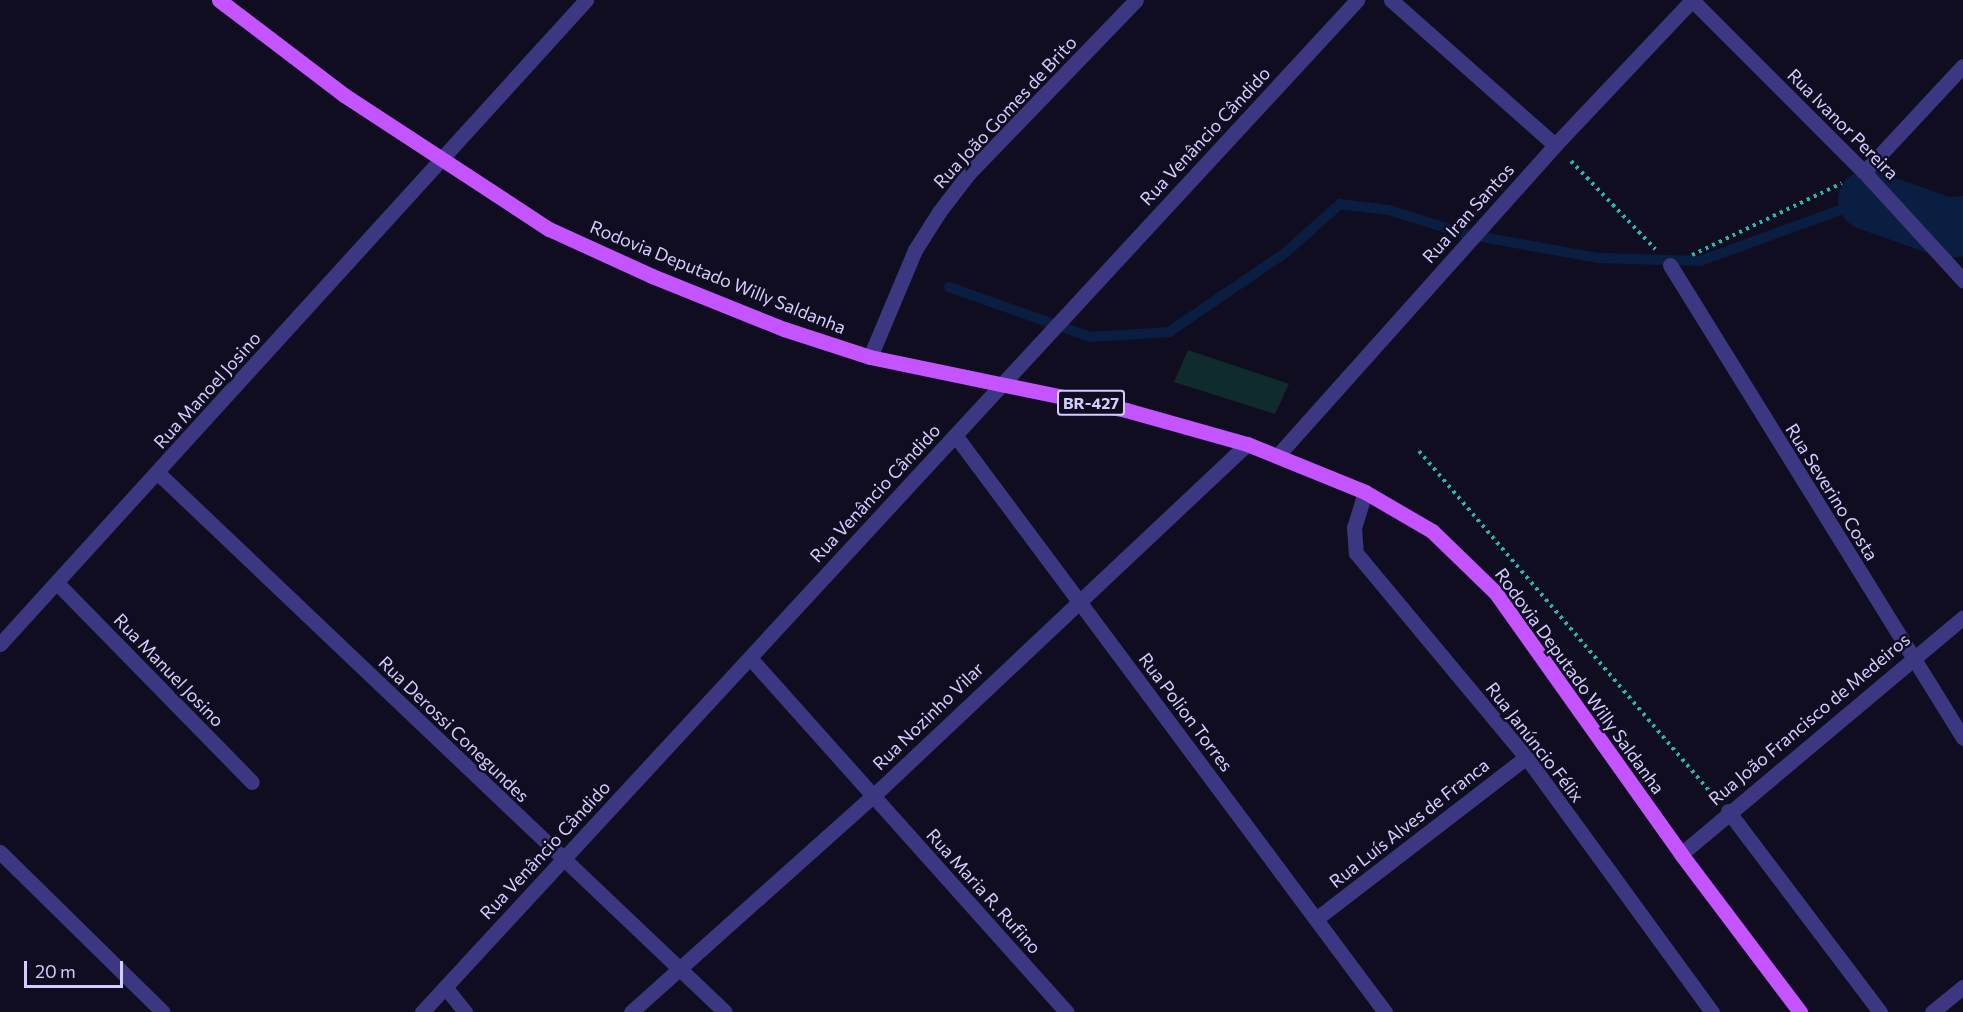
<!DOCTYPE html>
<html>
<head>
<meta charset="utf-8">
<style>
  body { margin:0 }
  #map { position:relative; width:1963px; height:1012px; overflow:hidden; background:#110d21; font-family:Commissioner,sans-serif }
  div>[style] { position:absolute }
  [style*='--x'] { left:calc(var(--x)*1px); top:calc(var(--y)*1px); width:calc(var(--w)*1px); rotate:calc(var(--a)*1deg) }
  .green>* { inset:0; background:#102b2b }
  .stream>* { height:10px; margin:-5px; padding:0 5px; transform-origin:5px; border-radius:5px; background:#0a1e42 }
  .river>* { height:60px; margin:-30px; padding:0 30px; transform-origin:30px; border-radius:30px; background:#0a1e42 }
  .path>* { height:4px; margin-top:-2px; transform-origin:0; background:repeating-linear-gradient(90deg,#2cb4af 0 3px,transparent 0 7.5px) }
  .minor>* { height:15px; margin:-7.5px; padding:0 7.5px; transform-origin:7.5px; border-radius:7.5px; background:#3c3781 }
  .major>* { height:15px; margin:-7.5px; padding:0 7.5px; transform-origin:7.5px; border-radius:7.5px; background:#c454ff }
  span { translate:-50% -50%; white-space:nowrap; text-align:center; line-height:1.15; -webkit-text-stroke:5px #110d21; paint-order:stroke }
  .shield-label span { padding:2px 4px; background:#110d21; border:2px solid; border-radius:4px; -webkit-text-stroke-width:0 }
  .shield-label { font-size:16px; color:#d4cdff; font-weight:700 }
  .street-label { font-size:18px; color:#d4cdff }
  .scale { position:absolute; left:24px; top:961px; width:99px; height:27px; box-sizing:border-box; border:3px solid #d4cdff; border-top:0; padding-left:8px; font-size:18px; line-height:21px; white-space:nowrap; color:#d4cdff; -webkit-text-stroke:4px #110d21; paint-order:stroke }
</style>
</head>
<body>
<div id="map">
  <div class="green">
    <div style="clip-path:polygon(1188px 350px,1289px 384px,1275px 414px,1174px 382px)"></div>
  </div>
  <div class="stream">
    <div style="--x:949;--y:287;--w:150;--a:19.5"></div>
    <div style="--x:1090;--y:337;--w:79;--a:-3.6"></div>
    <div style="--x:1169;--y:332;--w:140;--a:-34.3"></div>
    <div style="--x:1285;--y:253;--w:74;--a:-41.7"></div>
    <div style="--x:1340;--y:204;--w:49;--a:7"></div>
    <div style="--x:1389;--y:210;--w:80;--a:17.5"></div>
    <div style="--x:1465;--y:234;--w:135;--a:10.2"></div>
    <div style="--x:1598;--y:258;--w:102;--a:1.7"></div>
    <div style="--x:1700;--y:261;--w:179;--a:-20"></div>
  </div>
  <div class="river">
    <div style="--x:1868;--y:200;--w:84;--a:19.5"></div>
    <div style="--x:1947;--y:228;--w:16;--a:-7"></div>
  </div>
  <div class="path">
    <div style="--x:1571;--y:161;--w:122;--a:46.3"></div>
    <div style="--x:1692;--y:255;--w:166;--a:-25.6"></div>
    <div style="--x:1419;--y:451;--w:453;--a:49.5"></div>
  </div>
  <div class="minor">
    <div style="--x:1391;--y:0;--w:219;--a:41.5"></div>
    <div style="--x:1692;--y:0;--w:243;--a:45"></div>
    <div style="--x:1864;--y:172;--w:147;--a:47.5"></div>
    <div style="--x:1864;--y:172;--w:145;--a:-47"></div>
    <div style="--x:1670;--y:265;--w:556;--a:58.22"></div>
    <div style="--x:870;--y:357;--w:116;--a:-67.2"></div>
    <div style="--x:915;--y:250;--w:45;--a:-57.7"></div>
    <div style="--x:939;--y:212;--w:49;--a:-52.4"></div>
    <div style="--x:969;--y:173;--w:240;--a:-46"></div>
    <div style="--x:955;--y:435;--w:720;--a:53.31"></div>
    <div style="--x:1278;--y:455;--w:416;--a:-48.2"></div>
    <div style="--x:1555;--y:145;--w:199;--a:-46.6"></div>
    <div style="--x:158;--y:473;--w:782;--a:43.55"></div>
    <div style="--x:1365;--y:492;--w:37;--a:107"></div>
    <div style="--x:1354;--y:527;--w:26;--a:86"></div>
    <div style="--x:1356;--y:553;--w:266;--a:50.2"></div>
    <div style="--x:1526;--y:757;--w:316;--a:53.9"></div>
    <div style="--x:58;--y:584;--w:277;--a:45.6"></div>
    <div style="--x:0;--y:644;--w:871;--a:-47.7"></div>
    <div style="--x:750;--y:658;--w:475;--a:48.2"></div>
    <div style="--x:1728;--y:811;--w:252;--a:52.9"></div>
    <div style="--x:0;--y:852;--w:228;--a:44.5"></div>
    <div style="--x:1681;--y:854;--w:368;--a:-40"></div>
    <div style="--x:1316;--y:919;--w:265;--a:-37.6"></div>
    <div style="--x:445;--y:987;--w:32;--a:51"></div>
    <div style="--x:422;--y:1012;--w:1378;--a:-47.26"></div>
    <div style="--x:631;--y:1012;--w:324;--a:-41.8"></div>
    <div style="--x:873;--y:796;--w:514;--a:-43.26"></div>
    <div style="--x:1932;--y:1012;--w:40;--a:-39"></div>
  </div>
  <div class="major">
    <div style="--x:219;--y:0;--w:157;--a:37.2"></div>
    <div style="--x:344;--y:95;--w:245;--a:33.2"></div>
    <div style="--x:549;--y:229;--w:113;--a:24.5"></div>
    <div style="--x:652;--y:276;--w:142;--a:21.9"></div>
    <div style="--x:784;--y:329;--w:90;--a:18"></div>
    <div style="--x:870;--y:357;--w:261;--a:11.7"></div>
    <div style="--x:1126;--y:410;--w:126;--a:15.7"></div>
    <div style="--x:1247;--y:444;--w:127;--a:22.1"></div>
    <div style="--x:1365;--y:492;--w:78;--a:30.2"></div>
    <div style="--x:1432;--y:531;--w:88;--a:44.1"></div>
    <div style="--x:1495;--y:592;--w:321;--a:54.6"></div>
    <div style="--x:1681;--y:854;--w:198;--a:53"></div>
  </div>
  <div class="shield-label">
    <span style="left:1091px;top:403px">BR-427</span>
  </div>
  <div class="street-label">
    <span style="left:1005px;top:112px;rotate:-47deg">Rua João Gomes de Brito</span>
    <span style="left:1843px;top:124px;rotate:45deg">Rua Ivanor Pereira</span>
    <span style="left:1205px;top:136px;rotate:-47deg">Rua Venâncio Cândido</span>
    <span style="left:1468px;top:213px;rotate:-48deg">Rua Iran Santos</span>
    <span style="left:718px;top:277px;rotate:22deg">Rodovia Deputado Willy Saldanha</span>
    <span style="left:207px;top:390px;rotate:-48deg">Rua Manoel Josino</span>
    <span style="left:1832px;top:492px;rotate:58deg">Rua Severino Costa</span>
    <span style="left:875px;top:493px;rotate:-47deg">Rua Venâncio Cândido</span>
    <span style="left:169px;top:670px;rotate:46deg">Rua Manuel Josino</span>
    <span style="left:1580px;top:681px;rotate:54deg">Rodovia Deputado Willy Saldanha</span>
    <span style="left:1186px;top:712px;rotate:53deg">Rua Polion Torres</span>
    <span style="left:928px;top:716px;rotate:-44deg">Rua Nozinho Vilar</span>
    <span style="left:1809px;top:719px;rotate:-40deg">Rua João Francisco de Medeiros</span>
    <span style="left:454px;top:729px;rotate:44deg">Rua Derossi Conegundes</span>
    <span style="left:1535px;top:742px;rotate:52deg">Rua Janúncio Félix</span>
    <span style="left:1409px;top:823px;rotate:-38deg">Rua Luís Alves de Franca</span>
    <span style="left:545px;top:850px;rotate:-47deg">Rua Venâncio Cândido</span>
    <span style="left:984px;top:891px;rotate:48deg">Rua Maria R. Rufino</span>
  </div>
  <div class="scale">20 m</div>
</div>
</body>
</html>
